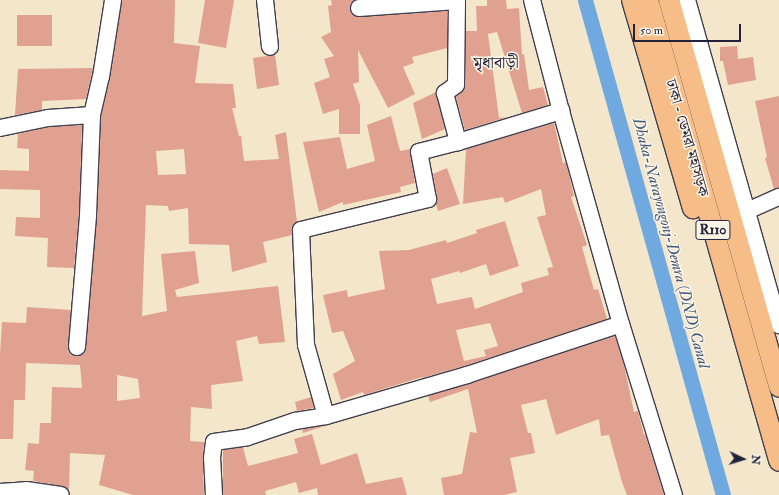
<!DOCTYPE html>
<html>
<head>
<meta charset="utf-8">
<style>
  body { margin:0 }
  #map { position:relative; width:779px; height:495px; overflow:hidden; background:#f3e6ca; font-family:"IM FELL Double Pica","Noto Serif Bengali",serif }
  div>[style] { position:absolute }
  [style*='--x'] { left:calc(var(--x)*1px); top:calc(var(--y)*1px); width:calc(var(--w)*1px); rotate:calc(var(--a)*1deg) }
  .canal>* { height:15px; margin:-7.5px; padding:0 7.5px; transform-origin:7.5px; border-radius:7.5px; background:#6fa9df }
  .building>* { inset:0; background:#e1a191 }
  .roads { filter:drop-shadow(1px 0 #413f50) drop-shadow(-1px 0 #413f50) drop-shadow(0 1px #413f50) drop-shadow(0 -1px #413f50) }
  .minor>* { height:16px; margin:-8px; padding:0 8px; transform-origin:8px; border-radius:8px; background:#fff }
  .major>* { height:20px; margin:-10px; padding:0 10px; transform-origin:10px; border-radius:10px; background:#f7bd88 }
  span { translate:-50% -50%; white-space:nowrap; text-align:center; line-height:1.15; -webkit-text-stroke:3px #fcf5e5; paint-order:stroke }
  .shield-label span { padding:1px 3px; background:#fcf5e5; border:1px solid; border-radius:3px; -webkit-text-stroke-width:0 }
  .shield-label { font-size:14px; color:#22223b; font-weight:700 }
  .street-label { font-size:15px; color:#22223b }
  .neighbourhood-label { font-size:16px; color:#22223b }
  .water-label { font-size:16px; color:#41587d; font-style:italic }
  .north { position:absolute; left:723px; top:439px; width:40px; height:40px; -webkit-text-stroke:3px #fcf5e5; paint-order:stroke; rotate:94deg; font-size:11px; font-weight:700; line-height:16px; text-align:center; color:#22223b }
  .north::after { content:''; display:block; margin:auto; width:14px; height:18px; background:#22223b; clip-path:polygon(50% 0,100% 100%,50% 72%,0 100%) }
  .scale { position:absolute; left:633px; top:24px; width:108px; height:18px; box-sizing:border-box; border:2px solid #22223b; border-top:0; padding-left:5px; font-size:12px; line-height:14px; white-space:nowrap; color:#22223b; -webkit-text-stroke:3px #fcf5e5; paint-order:stroke }
</style>
</head>
<body>
<div id="map">
  <div class="canal">
    <div style="--x:585;--y:0;--w:514;--a:74.42"></div>
  </div>
  <div class="building">
    <div style="clip-path:polygon(evenodd,122px 0,175px 0,174px 43px,200px 46px,195px 83px,233px 84px,236px 108px,232px 108px,239px 136px,241px 136px,244px 161px,279px 159px,275px 135px,286px 132px,297px 222px,292px 226px,292px 235px,263px 242px,267px 262px,232px 272px,229px 245px,189px 244px,188px 208px,169px 211px,168px 206px,146px 205px,142px 316px,167px 311px,161px 254px,195px 251px,199px 283px,175px 290px,177px 297px,278px 286px,285px 342px,259px 344px,257px 336px,236px 341px,243px 381px,211px 385px,212px 409px,191px 407px,190px 441px,204px 442px,203px 459px,204px 495px,133px 495px,99px 485px,105px 455px,70px 453px,69px 490px,62px 486px,33px 481px,34px 471px,25px 470px,28px 443px,39px 444px,40px 423px,51px 423px,52px 387px,82px 388px,80px 365px,26px 363px,25px 400px,14px 400px,13px 439px,0 439px,0 354px,2px 322px,26px 323px,27px 307px,71px 310px,68px 351px,71px 355px,77px 356px,85px 353px,86px 348px,97px 216px,101px 116px,110px 79px,122px 0,184px 149px,186px 174px,158px 175px,156px 151px,184px 149px,122px 0,117px 375px,138px 379px,140px 398px,117px 401px,117px 375px)"></div>
    <div style="clip-path:polygon(205px 0,234px 0,226px 48px,198px 43px)"></div>
    <div style="clip-path:polygon(331px 0,354px 0,350px 4px,350px 9px,351px 14px,359px 17px,447px 11px,447px 48px,412px 57px,414px 63px,403px 67px,415px 94px,388px 108px,358px 50px,359px 82px,353px 84px,360px 105px,360px 134px,339px 134px,339px 109px,323px 114px,314px 83px,330px 77px,324px 59px,334px 56px,321px 37px,331px 32px,328px 6px,332px 5px)"></div>
    <div style="clip-path:polygon(487px 0,506px 0,507px 9px,519px 8px,522px 55px,524px 54px,529px 90px,543px 87px,548px 105px,522px 113px,497px 32px,488px 34px,499px 118px,507px 117px,465px 130px,456px 97px,464px 90px,465px 85px,466px 31px,477px 31px,476px 6px,487px 6px)"></div>
    <div style="clip-path:polygon(17px 15px,52px 15px,52px 46px,17px 46px)"></div>
    <div style="clip-path:polygon(737px 46px,738px 59px,753px 57px,756px 80px,728px 85px,723px 61px,720px 61px,720px 47px)"></div>
    <div style="clip-path:polygon(275px 55px,279px 85px,257px 89px,253px 58px)"></div>
    <div style="clip-path:polygon(93px 68px,86px 99px,42px 101px,42px 110px,15px 115px,18px 69px)"></div>
    <div style="clip-path:polygon(436px 92px,445px 129px,422px 139px,413px 103px)"></div>
    <div style="clip-path:polygon(779px 96px,779px 188px,774px 189px,765px 158px,767px 157px,755px 101px)"></div>
    <div style="clip-path:polygon(391px 116px,400px 151px,410px 149px,415px 183px,400px 187px,401px 192px,343px 205px,343px 202px,319px 212px,303px 142px,340px 137px,347px 169px,375px 161px,367px 125px)"></div>
    <div style="clip-path:polygon(evenodd,554px 123px,563px 163px,566px 162px,574px 196px,571px 197px,587px 245px,582px 247px,594px 290px,598px 289px,607px 319px,464px 366px,422px 378px,422px 377px,364px 395px,363px 392px,341px 400px,333px 374px,355px 361px,343px 331px,332px 333px,323px 295px,347px 290px,348px 297px,385px 289px,379px 251px,409px 250px,446px 240px,447px 243px,477px 233px,476px 230px,505px 221px,519px 266px,490px 276px,486px 264px,460px 273px,459px 271px,431px 279px,437px 304px,472px 297px,475px 309px,523px 292px,521px 283px,549px 275px,547px 268px,553px 267px,537px 217px,546px 215px,541px 189px,505px 203px,503px 197px,463px 204px,466px 149px,554px 123px,490px 323px,498px 346px,484px 350px,486px 356px,464px 361px,456px 330px,490px 323px)"></div>
    <div style="clip-path:polygon(82px 125px,79px 214px,74px 268px,47px 267px,48px 238px,15px 236px,16px 217px,40px 218px,40px 190px,0 189px,0 170px,29px 171px,29px 149px,17px 148px,18px 134px,49px 127px)"></div>
    <div style="clip-path:polygon(447px 168px,460px 204px,438px 211px,436px 204px,437px 197px,433px 174px)"></div>
    <div style="clip-path:polygon(615px 336px,624px 365px,634px 412px,638px 411px,644px 435px,645px 434px,664px 495px,627px 495px,622px 482px,609px 435px,601px 436px,599px 419px,556px 435px,546px 399px,521px 405px,528px 433px,531px 433px,535px 453px,510px 458px,517px 492px,504px 495px,444px 495px,441px 478px,462px 474px,470px 432px,477px 433px,468px 389px,430px 402px,428px 396px)"></div>
    <div style="clip-path:polygon(311px 397px,314px 408px,297px 411px,295px 402px)"></div>
    <div style="clip-path:polygon(328px 425px,303px 433px,302px 429px)"></div>
    <div style="clip-path:polygon(312px 434px,321px 465px,357px 453px,366px 484px,402px 477px,407px 495px,318px 495px,317px 488px,299px 493px,296px 482px,265px 491px,266px 495px,223px 495px,223px 450px,243px 447px,248px 466px,298px 453px,294px 439px)"></div>
  </div>
  <div class="roads">
    <div class="minor">
      <div style="--x:265;--y:0;--w:47;--a:83.9"></div>
      <div style="--x:532;--y:0;--w:115;--a:75.4"></div>
      <div style="--x:561;--y:111;--w:221;--a:74.3"></div>
      <div style="--x:621;--y:324;--w:179;--a:72.8"></div>
      <div style="--x:687;--y:0;--w:338;--a:74.2"></div>
      <div style="--x:359;--y:8;--w:98;--a:-4.1"></div>
      <div style="--x:457;--y:1;--w:84;--a:90.7"></div>
      <div style="--x:456;--y:85;--w:14;--a:144"></div>
      <div style="--x:445;--y:93;--w:51;--a:75.1"></div>
      <div style="--x:458;--y:142;--w:108;--a:-16.8"></div>
      <div style="--x:0;--y:128;--w:49;--a:-11.8"></div>
      <div style="--x:48;--y:118;--w:44;--a:-3.9"></div>
      <div style="--x:747;--y:211;--w:35;--a:-24"></div>
      <div style="--x:77;--y:347;--w:132;--a:-85.2"></div>
      <div style="--x:88;--y:215;--w:100;--a:-87.7"></div>
      <div style="--x:92;--y:115;--w:39;--a:-77"></div>
      <div style="--x:101;--y:77;--w:78;--a:-81.1"></div>
      <div style="--x:326;--y:416;--w:74;--a:-105.7"></div>
      <div style="--x:306;--y:345;--w:115;--a:-92.5"></div>
      <div style="--x:301;--y:230;--w:131;--a:-13.7"></div>
      <div style="--x:428;--y:199;--w:48;--a:-100.8"></div>
      <div style="--x:419;--y:152;--w:40;--a:-14.4"></div>
      <div style="--x:0;--y:492;--w:26;--a:-4"></div>
      <div style="--x:26;--y:490;--w:35;--a:8"></div>
      <div style="--x:214;--y:495;--w:37;--a:-93"></div>
      <div style="--x:212;--y:458;--w:16;--a:-83"></div>
      <div style="--x:214;--y:442;--w:34;--a:-8"></div>
      <div style="--x:248;--y:437;--w:50;--a:-18.8"></div>
      <div style="--x:295;--y:421;--w:31;--a:-9"></div>
      <div style="--x:326;--y:416;--w:147;--a:-16.2"></div>
      <div style="--x:467;--y:375;--w:162;--a:-18.3"></div>
    </div>
    <div class="major">
      <div style="--x:632;--y:0;--w:217;--a:73.7"></div>
      <div style="--x:648;--y:0;--w:479;--a:74.1"></div>
      <div style="--x:669;--y:0;--w:402;--a:74.1"></div>
    </div>
  </div>
  <div class="shield-label">
    <span style="left:713px;top:230px">R110</span>
  </div>
  <div class="street-label">
    <span style="left:687px;top:138px;rotate:74deg">ঢাকা - ডেমরা মহাসড়ক</span>
  </div>
  <div class="neighbourhood-label">
    <span style="left:496px;top:63px">মৃধাবাড়ী</span>
  </div>
  <div class="water-label">
    <span style="left:671px;top:243px;rotate:75deg">Dhaka-Narayongonj-Demra (DND) Canal</span>
  </div>
  <div class="north">N</div>
  <div class="scale">50 m</div>
</div>
</body>
</html>
